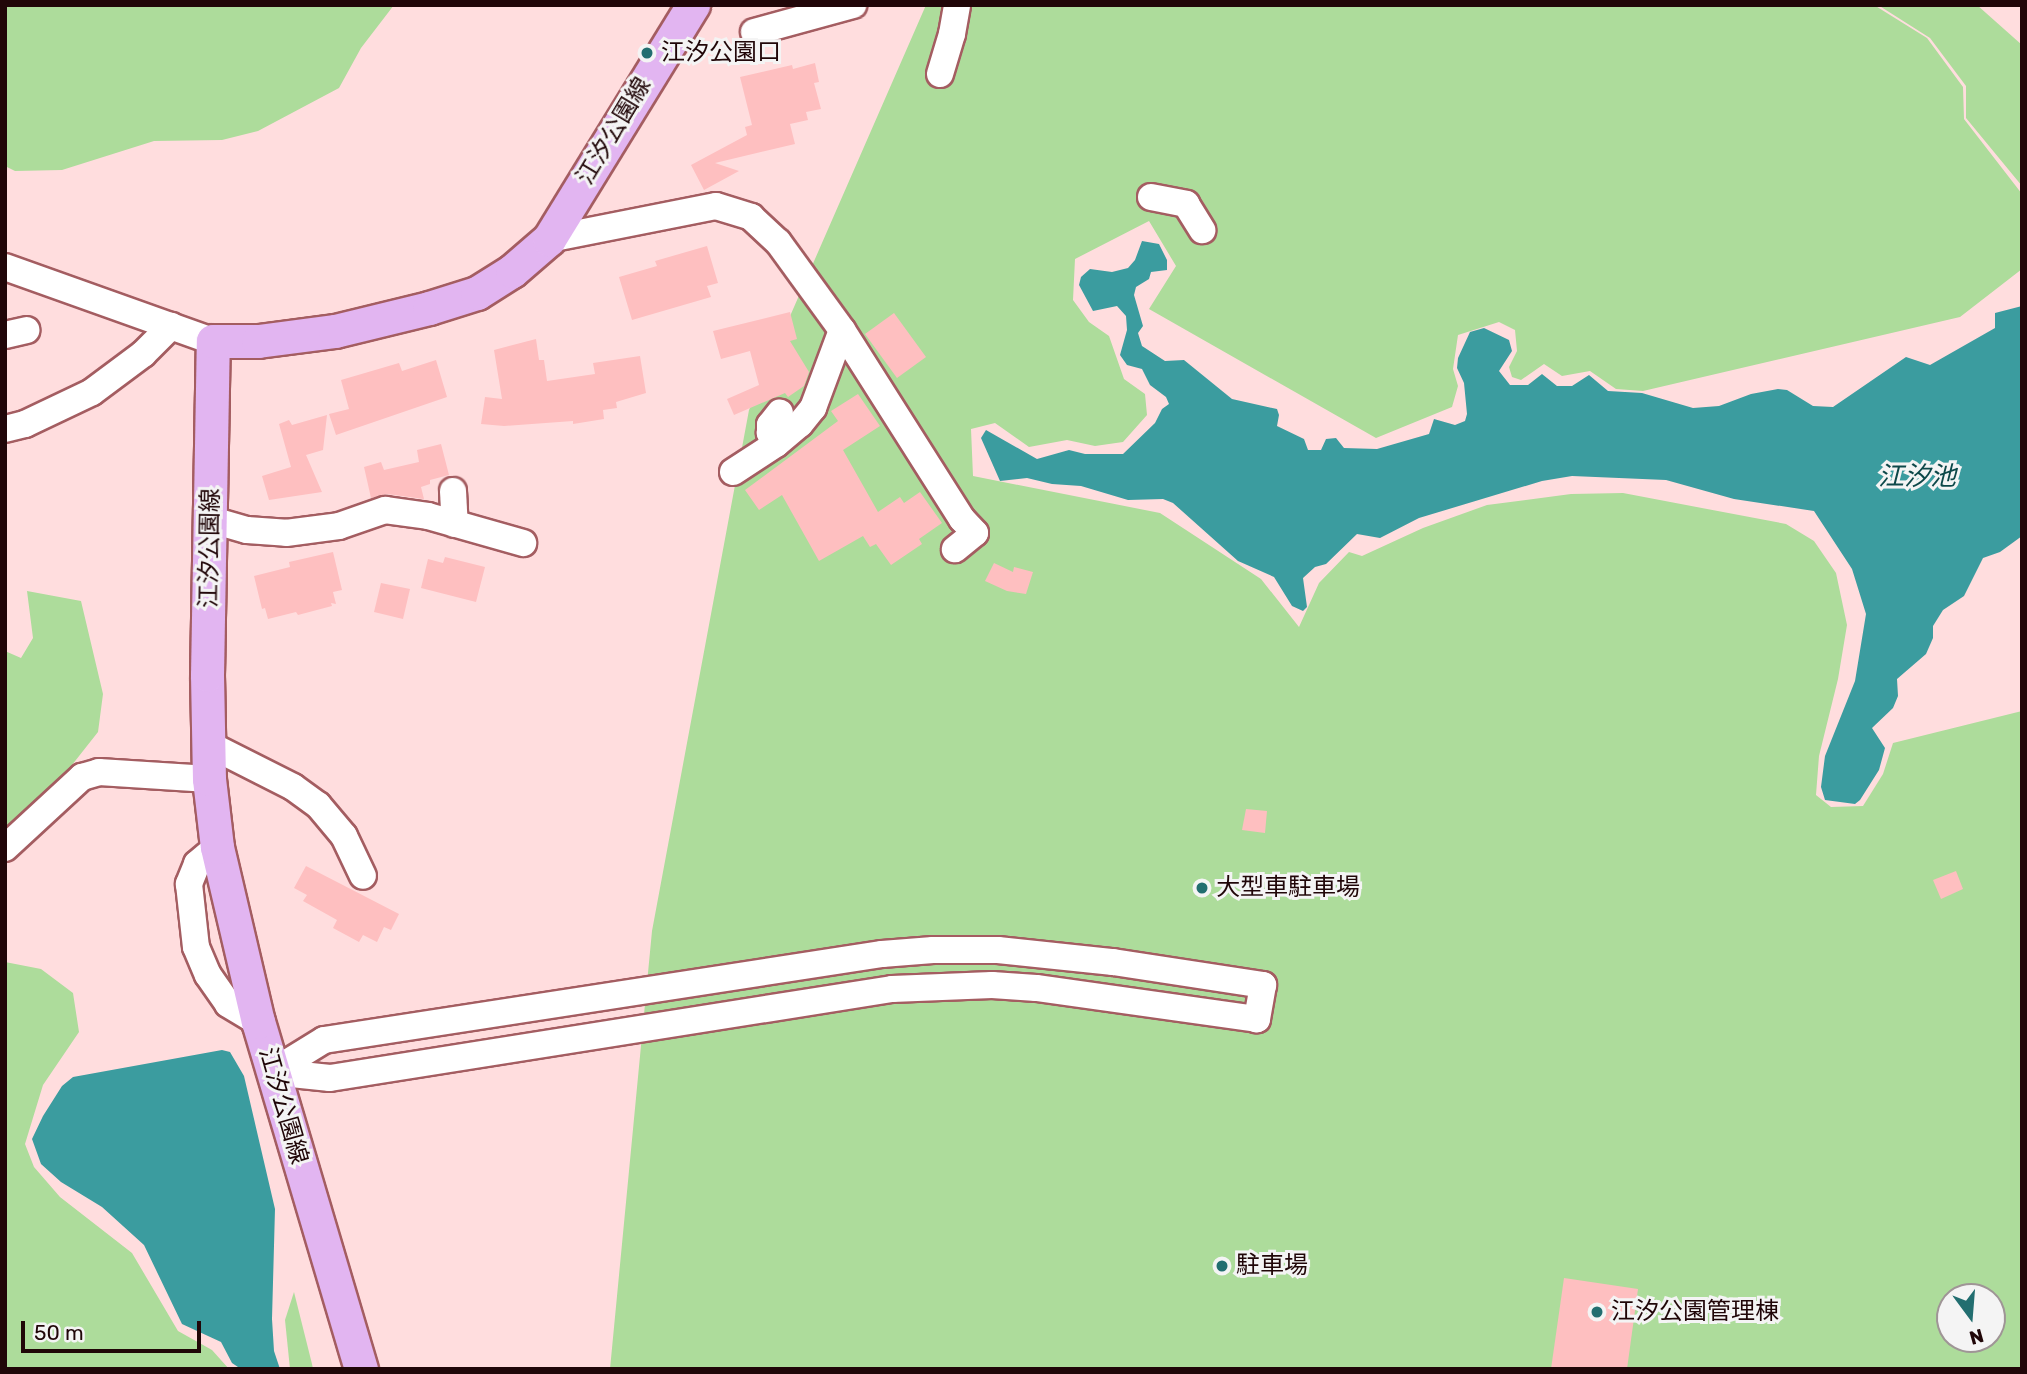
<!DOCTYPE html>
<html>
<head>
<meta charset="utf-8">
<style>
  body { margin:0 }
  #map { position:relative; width:2027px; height:1374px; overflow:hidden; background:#ffddde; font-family:Rubik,"Noto Sans JP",sans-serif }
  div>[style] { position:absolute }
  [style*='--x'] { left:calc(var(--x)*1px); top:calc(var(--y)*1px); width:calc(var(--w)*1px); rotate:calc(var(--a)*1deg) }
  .green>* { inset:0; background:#addc9b }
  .water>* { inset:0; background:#3b9c9f }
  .building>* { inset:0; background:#febfc0 }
  .roads { filter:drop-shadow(2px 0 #a45d61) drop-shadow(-2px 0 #a45d61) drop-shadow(0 2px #a45d61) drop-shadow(0 -2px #a45d61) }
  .minor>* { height:26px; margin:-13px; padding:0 13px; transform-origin:13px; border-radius:13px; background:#fff }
  .major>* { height:33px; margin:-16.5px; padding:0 16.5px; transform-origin:16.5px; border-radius:16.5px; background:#e2b5f1 }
  .dots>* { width:19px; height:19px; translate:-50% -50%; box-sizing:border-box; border:4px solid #f4f4f4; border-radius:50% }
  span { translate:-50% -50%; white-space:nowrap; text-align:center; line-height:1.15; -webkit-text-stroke:6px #f4f4f4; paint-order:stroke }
  .poi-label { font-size:24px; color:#200608 }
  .left { translate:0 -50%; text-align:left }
  .street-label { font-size:24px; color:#200608 }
  .water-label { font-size:26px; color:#0d4849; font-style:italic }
  .frame { position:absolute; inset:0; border:7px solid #200608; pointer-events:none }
  .north { position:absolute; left:1936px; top:1283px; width:70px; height:70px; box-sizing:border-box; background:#f4f4f4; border:2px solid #9f9596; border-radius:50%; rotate:164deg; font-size:19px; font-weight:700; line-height:28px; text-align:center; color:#200608 }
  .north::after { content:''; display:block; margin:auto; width:24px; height:32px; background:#226e70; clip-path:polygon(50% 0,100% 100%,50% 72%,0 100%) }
  .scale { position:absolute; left:21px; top:1321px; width:180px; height:32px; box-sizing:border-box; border:4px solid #200608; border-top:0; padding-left:9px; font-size:21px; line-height:24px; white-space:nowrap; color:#200608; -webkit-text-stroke:5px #f4f4f4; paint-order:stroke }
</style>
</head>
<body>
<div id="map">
  <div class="green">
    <div style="clip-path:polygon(5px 5px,394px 5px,361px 48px,339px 88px,258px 131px,222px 140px,154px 141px,62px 170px,15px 171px,5px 166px)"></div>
    <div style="clip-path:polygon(evenodd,926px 5px,1874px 5px,1927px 38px,1963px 87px,1964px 119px,2022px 194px,2022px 269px,1960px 317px,1643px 391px,1616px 389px,1590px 371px,1562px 376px,1544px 364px,1521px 380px,1512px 377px,1509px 367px,1517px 351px,1515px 330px,1499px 322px,1458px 335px,1453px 369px,1458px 386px,1452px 407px,1376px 438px,1149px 309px,1176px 266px,1149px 221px,1075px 259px,1073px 300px,1089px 322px,1109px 336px,1124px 379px,1145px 394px,1147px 415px,1123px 442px,1095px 446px,1067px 440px,1029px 447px,995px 423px,971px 429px,973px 476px,1160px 513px,1261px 579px,1299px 627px,1319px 583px,1349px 552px,1362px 556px,1423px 528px,1487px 505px,1571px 494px,1623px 493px,1786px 524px,1814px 541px,1836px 573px,1847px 625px,1838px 679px,1819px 756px,1816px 795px,1831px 807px,1863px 806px,1883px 774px,1893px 743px,2022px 711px,2022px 1369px,610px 1369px,652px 931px,749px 410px,926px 5px,1950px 1297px,1992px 1297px,1992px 1339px,1950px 1339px,1950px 1297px)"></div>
    <div style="clip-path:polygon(1878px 5px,1977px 5px,2022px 45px,2022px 186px,1966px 118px,1966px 86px,1930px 38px)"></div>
    <div style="clip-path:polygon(27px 591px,81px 601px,103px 694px,98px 732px,38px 808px,5px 829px,5px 651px,21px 658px,33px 638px)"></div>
    <div style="clip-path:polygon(5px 962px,41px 969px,73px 993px,79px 1032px,43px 1085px,25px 1144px,34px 1167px,60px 1197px,132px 1253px,178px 1331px,212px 1350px,229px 1369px,5px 1369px)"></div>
    <div style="clip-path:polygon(294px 1292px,312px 1364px,313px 1369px,290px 1369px,285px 1320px)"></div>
  </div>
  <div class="water">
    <div style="clip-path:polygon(1142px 241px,1159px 244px,1167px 260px,1167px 270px,1151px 272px,1149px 279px,1136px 287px,1134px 295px,1143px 326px,1138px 333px,1142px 346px,1165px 361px,1184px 360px,1232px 399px,1277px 409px,1279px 415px,1277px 426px,1304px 439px,1308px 450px,1321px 450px,1326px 439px,1336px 438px,1344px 448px,1377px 449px,1429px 434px,1434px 419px,1455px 425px,1465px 421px,1467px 414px,1464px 383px,1457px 368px,1458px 358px,1470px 332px,1484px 328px,1509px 340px,1512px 351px,1499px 371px,1510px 385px,1528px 385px,1542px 374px,1557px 386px,1572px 386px,1589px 375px,1608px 391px,1642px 393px,1693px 408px,1719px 406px,1751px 394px,1778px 389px,1787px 390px,1813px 406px,1833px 407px,1906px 357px,1930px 365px,1995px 328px,1995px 313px,2022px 306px,2022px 536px,2000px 552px,1983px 558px,1964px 596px,1943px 610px,1933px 626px,1933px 638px,1926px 654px,1897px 679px,1898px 696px,1893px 708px,1872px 728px,1885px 748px,1879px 770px,1860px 800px,1855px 804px,1825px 800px,1821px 787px,1825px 756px,1855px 681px,1866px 614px,1852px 569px,1814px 511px,1734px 499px,1666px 480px,1572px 476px,1542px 481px,1419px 518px,1380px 538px,1357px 534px,1326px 564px,1315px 567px,1303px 578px,1307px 607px,1303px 611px,1292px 606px,1274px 577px,1238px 561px,1173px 503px,1163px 499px,1128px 500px,1081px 486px,1052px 484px,1027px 478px,1000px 481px,981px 438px,986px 430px,1037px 459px,1069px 450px,1085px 454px,1123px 454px,1155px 423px,1162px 409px,1169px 404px,1166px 397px,1150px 385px,1142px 369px,1127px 365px,1120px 355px,1127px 330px,1126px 316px,1117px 306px,1093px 311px,1079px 285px,1081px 277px,1090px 269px,1112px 272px,1128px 268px,1135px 260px)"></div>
    <div style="clip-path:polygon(222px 1050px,230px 1052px,244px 1076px,275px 1209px,272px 1319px,274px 1351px,280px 1369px,241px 1369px,232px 1363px,221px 1342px,182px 1324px,144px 1245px,102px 1207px,61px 1182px,41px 1164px,32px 1139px,43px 1116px,62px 1086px,73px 1077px)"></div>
  </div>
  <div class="building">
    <div style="clip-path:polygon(815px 63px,819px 82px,814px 83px,821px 109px,806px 112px,808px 120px,790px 124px,795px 144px,715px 163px,739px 171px,704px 190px,691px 165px,747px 135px,745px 127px,752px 125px,740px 77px,792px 65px,793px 69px)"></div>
    <div style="clip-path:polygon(707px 246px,718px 283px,707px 286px,711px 297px,632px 320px,619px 277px,657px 266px,655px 261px)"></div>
    <div style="clip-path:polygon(790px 312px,797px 339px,790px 341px,809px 372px,804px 386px,788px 397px,785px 393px,734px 415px,727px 399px,759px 385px,750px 351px,721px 359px,713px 331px)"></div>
    <div style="clip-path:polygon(894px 313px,926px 357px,897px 378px,865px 334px)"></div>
    <div style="clip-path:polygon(536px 339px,539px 360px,544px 360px,547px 381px,595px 374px,593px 363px,640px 356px,646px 393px,616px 402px,617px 408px,603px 410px,604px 419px,573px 424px,573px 421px,504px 426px,481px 424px,485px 397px,502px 399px,494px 350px)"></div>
    <div style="clip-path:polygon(436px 360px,447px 397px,336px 435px,329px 414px,349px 409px,341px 380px,399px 363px,402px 371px)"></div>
    <div style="clip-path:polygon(858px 394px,880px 426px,843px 450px,878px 512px,900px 497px,904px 503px,920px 492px,942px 523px,919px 539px,922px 544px,891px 565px,876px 544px,870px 547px,863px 536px,819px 561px,782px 495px,759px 510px,745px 490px,838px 421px,831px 411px)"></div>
    <div style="clip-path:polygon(327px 415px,323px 450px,306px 455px,322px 492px,269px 500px,262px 476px,291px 467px,279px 424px,289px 420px,292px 425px)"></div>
    <div style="clip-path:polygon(441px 444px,449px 475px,430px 480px,430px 484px,421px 487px,424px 499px,387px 494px,371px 498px,364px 467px,381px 462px,384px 470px,419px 462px,417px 450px)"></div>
    <div style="clip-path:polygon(333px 552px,342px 590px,333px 592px,336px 604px,331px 603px,332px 606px,298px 615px,296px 612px,268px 619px,265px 608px,262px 609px,254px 576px,290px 567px,289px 562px)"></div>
    <div style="clip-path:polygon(445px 557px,485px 567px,476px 602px,421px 588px,428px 559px,443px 563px)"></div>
    <div style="clip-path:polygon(994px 563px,1013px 572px,1014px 567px,1033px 572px,1026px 594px,1007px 591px,985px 581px)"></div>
    <div style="clip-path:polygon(381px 583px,410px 589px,403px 619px,374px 612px)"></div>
    <div style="clip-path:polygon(1246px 809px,1267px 811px,1265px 833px,1242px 830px)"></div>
    <div style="clip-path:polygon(306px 866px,399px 914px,391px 930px,384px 927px,377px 942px,363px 935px,359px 942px,333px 928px,337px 920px,303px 901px,307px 895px,294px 888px)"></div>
    <div style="clip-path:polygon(1956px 871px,1963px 889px,1941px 899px,1933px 880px)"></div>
    <div style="clip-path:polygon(1564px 1278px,1638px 1289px,1627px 1369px,1551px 1369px)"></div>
  </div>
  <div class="roads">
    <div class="minor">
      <div style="--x:754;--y:32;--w:103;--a:-15.3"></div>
      <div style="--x:940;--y:74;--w:42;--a:-73.3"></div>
      <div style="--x:952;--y:34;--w:29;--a:-80"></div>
      <div style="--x:1151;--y:197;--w:36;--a:11"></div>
      <div style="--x:1186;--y:204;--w:31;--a:58"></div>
      <div style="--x:549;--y:239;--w:170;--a:-11.2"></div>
      <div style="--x:716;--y:206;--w:37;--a:17"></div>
      <div style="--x:751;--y:217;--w:37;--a:43"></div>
      <div style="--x:778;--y:242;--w:109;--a:54"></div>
      <div style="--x:842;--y:330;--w:224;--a:57.6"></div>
      <div style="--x:962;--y:519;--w:19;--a:47"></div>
      <div style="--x:975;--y:533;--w:26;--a:141"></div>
      <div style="--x:5;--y:267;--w:221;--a:19.6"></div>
      <div style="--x:5;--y:335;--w:22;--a:-13"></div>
      <div style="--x:5;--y:429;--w:21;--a:-14"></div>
      <div style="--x:25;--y:424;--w:74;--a:-25.5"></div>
      <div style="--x:92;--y:392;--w:64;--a:-36.7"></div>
      <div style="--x:143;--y:354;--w:40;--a:-45"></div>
      <div style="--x:776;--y:444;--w:13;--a:-119"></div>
      <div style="--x:770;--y:433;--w:8;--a:-90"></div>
      <div style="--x:770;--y:425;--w:16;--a:-52"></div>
      <div style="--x:733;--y:472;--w:51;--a:-33.1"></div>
      <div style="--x:776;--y:444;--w:31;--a:-40"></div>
      <div style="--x:800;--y:424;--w:21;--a:-51"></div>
      <div style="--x:813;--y:408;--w:83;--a:-69.6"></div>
      <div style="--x:453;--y:491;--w:33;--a:87"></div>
      <div style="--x:212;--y:520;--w:36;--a:16"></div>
      <div style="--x:247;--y:530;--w:39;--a:4"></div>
      <div style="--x:286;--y:533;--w:53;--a:-7.5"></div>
      <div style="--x:339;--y:526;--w:49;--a:-19.2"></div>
      <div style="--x:385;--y:510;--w:43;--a:7.9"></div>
      <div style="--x:428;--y:516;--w:99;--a:15.9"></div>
      <div style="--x:208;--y:744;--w:95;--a:26.8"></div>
      <div style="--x:293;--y:787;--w:31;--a:36"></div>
      <div style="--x:318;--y:805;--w:40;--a:50"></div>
      <div style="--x:344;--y:836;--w:44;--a:64.6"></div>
      <div style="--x:217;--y:847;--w:26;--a:140"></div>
      <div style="--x:197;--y:864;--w:22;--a:112"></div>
      <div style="--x:189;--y:884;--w:63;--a:83.7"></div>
      <div style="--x:196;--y:947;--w:30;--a:67"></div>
      <div style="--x:208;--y:975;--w:35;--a:55"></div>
      <div style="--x:228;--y:1004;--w:35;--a:31"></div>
      <div style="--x:5;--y:848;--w:105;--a:-42.7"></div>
      <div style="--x:82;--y:777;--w:18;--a:-16"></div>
      <div style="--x:99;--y:772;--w:110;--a:3.6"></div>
      <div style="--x:933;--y:950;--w:65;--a:0"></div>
      <div style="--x:998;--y:950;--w:116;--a:6"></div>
      <div style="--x:1113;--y:962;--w:152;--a:8.7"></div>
      <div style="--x:1263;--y:985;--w:35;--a:100"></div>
      <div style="--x:1257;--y:1019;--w:223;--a:-172"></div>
      <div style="--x:1036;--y:988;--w:44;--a:-176.1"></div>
      <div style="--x:992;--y:985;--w:100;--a:177.7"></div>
      <div style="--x:892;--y:989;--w:569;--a:171"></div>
      <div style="--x:330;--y:1078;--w:58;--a:-174.1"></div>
      <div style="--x:272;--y:1072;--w:61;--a:-31.6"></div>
      <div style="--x:324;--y:1040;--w:565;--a:-8.76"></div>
      <div style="--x:882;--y:954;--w:51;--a:-4.5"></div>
    </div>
    <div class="major">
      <div style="--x:361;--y:1369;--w:362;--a:-106.5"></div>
      <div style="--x:258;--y:1022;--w:180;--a:-103.2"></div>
      <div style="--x:217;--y:847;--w:68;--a:-96.7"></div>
      <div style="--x:209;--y:779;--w:104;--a:-91.1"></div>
      <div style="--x:207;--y:675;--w:334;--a:-89"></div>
      <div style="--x:213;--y:341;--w:45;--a:0"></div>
      <div style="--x:258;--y:341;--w:78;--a:-7.4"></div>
      <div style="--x:335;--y:331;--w:97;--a:-13.7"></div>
      <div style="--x:429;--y:308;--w:50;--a:-17.4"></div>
      <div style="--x:477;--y:293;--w:41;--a:-32.2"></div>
      <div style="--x:512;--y:271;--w:49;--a:-40.9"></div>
      <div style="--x:549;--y:239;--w:275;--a:-58.4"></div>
    </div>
  </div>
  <div class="dots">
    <div style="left:647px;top:53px;background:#226e70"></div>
    <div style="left:1202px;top:888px;background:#226e70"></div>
    <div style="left:1222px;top:1266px;background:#226e70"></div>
    <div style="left:1597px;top:1312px;background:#226e70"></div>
  </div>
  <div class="poi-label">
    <span class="left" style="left:661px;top:53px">江汐公園口</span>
    <span class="left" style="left:1216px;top:888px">大型車駐車場</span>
    <span class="left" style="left:1236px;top:1266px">駐車場</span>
    <span class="left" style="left:1611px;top:1312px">江汐公園管理棟</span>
  </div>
  <div class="street-label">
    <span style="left:614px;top:131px;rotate:-59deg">江汐公園線</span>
    <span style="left:210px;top:548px;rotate:-89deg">江汐公園線</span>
    <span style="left:283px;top:1106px;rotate:74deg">江汐公園線</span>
  </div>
  <div class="water-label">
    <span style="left:1917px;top:477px">江汐池</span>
  </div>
  <div class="frame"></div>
  <div class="north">N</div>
  <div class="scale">50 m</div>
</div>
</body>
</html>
